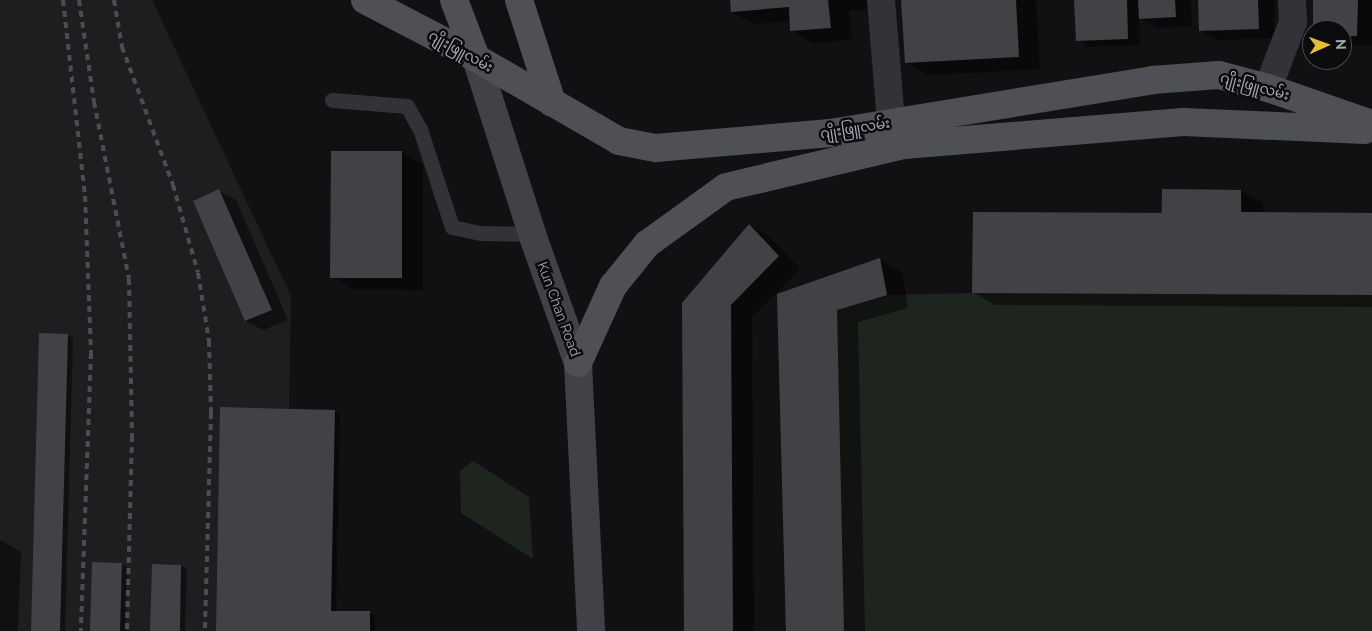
<!DOCTYPE html>
<html>
<head>
<meta charset="utf-8">
<style>
  body { margin:0 }
  #map { position:relative; width:1372px; height:631px; overflow:hidden; background:#111113; font-family:Raleway,"Noto Sans Myanmar",sans-serif }
  div>[style] { position:absolute }
  [style*='--x'] { left:calc(var(--x)*1px); top:calc(var(--y)*1px); width:calc(var(--w)*1px); rotate:calc(var(--a)*1deg) }
  .built>* { inset:0; background:#1e1d20 }
  .green>* { inset:0; background:#1e251f }
  .shadow>* { inset:0; background:#0007 }
  .building>* { inset:0; background:#414146 }
  .service>* { height:15px; margin:-7.5px; padding:0 7.5px; transform-origin:7.5px; border-radius:7.5px; background:#333337 }
  .minor>* { height:28px; margin:-14px; padding:0 14px; transform-origin:14px; border-radius:14px; background:#333337 }
  .secondary>* { height:28px; margin:-14px; padding:0 14px; transform-origin:14px; border-radius:14px; background:#414247 }
  .primary>* { height:28px; margin:-14px; padding:0 14px; transform-origin:14px; border-radius:14px; background:#4f5056 }
  .rail>* { height:4px; margin-top:-2px; transform-origin:0; background:repeating-linear-gradient(90deg,#4c4d52 0 6px,transparent 0 11px) }
  span { translate:-50% -50%; white-space:nowrap; text-align:center; line-height:1.15; -webkit-text-stroke:5px #0c0c0e; paint-order:stroke }
  .street-label { font-size:14px; color:#a3a7b3 }
  .north { position:absolute; left:1302px; top:20px; width:50px; height:50px; box-sizing:border-box; background:#0c0c0e; border:1px solid #484a50; border-radius:50%; rotate:88deg; font-size:14px; font-weight:700; line-height:20px; text-align:center; color:#a3a7b3 }
  .north::after { content:''; display:block; margin:auto; width:18px; height:22px; background:#e6bc36; clip-path:polygon(50% 0,100% 100%,50% 72%,0 100%) }
</style>
</head>
<body>
<div id="map">
  <div class="built">
    <div style="clip-path:polygon(0 0,152px 0,291px 296px,286px 631px,0 631px)"></div>
  </div>
  <div class="green">
    <div style="clip-path:polygon(1162px 189px,1241px 190px,1242px 212px,1372px 213px,1372px 631px,786px 631px,777px 294px,880px 258px,887px 295px,972px 293px,973px 212px,1161px 213px)"></div>
    <div style="clip-path:polygon(473px 461px,529px 497px,533px 559px,461px 513px,460px 471px)"></div>
  </div>
  <div class="shadow">
    <div style="clip-path:polygon(731px 0,882px 0,883px 8px,849px 11px,852px 40px,813px 43px,791px 30px,791px 21px,754px 24px,732px 12px)"></div>
    <div style="clip-path:polygon(903px 0,1036px 0,1040px 69px,928px 75px,906px 63px)"></div>
    <div style="clip-path:polygon(1076px 0,1191px 0,1192px 26px,1158px 28px,1139px 17px,1140px 45px,1089px 47px,1077px 40px)"></div>
    <div style="clip-path:polygon(1199px 0,1274px 0,1275px 38px,1217px 40px,1200px 30px)"></div>
    <div style="clip-path:polygon(1314px 0,1372px 0,1372px 45px,1342px 45px,1342px 30px,1314px 30px)"></div>
    <div style="clip-path:polygon(402px 152px,423px 165px,423px 290px,353px 289px,332px 277px)"></div>
    <div style="clip-path:polygon(1163px 190px,1241px 191px,1263px 203px,1263px 214px,1372px 214px,1372px 307px,995px 305px,974px 293px,1163px 214px)"></div>
    <div style="clip-path:polygon(219px 191px,236px 200px,288px 320px,263px 330px,246px 321px,194px 201px)"></div>
    <div style="clip-path:polygon(749px 225px,770px 237px,800px 269px,752px 317px,754px 631px,685px 631px,684px 303px)"></div>
    <div style="clip-path:polygon(880px 260px,902px 272px,908px 308px,858px 322px,865px 631px,787px 631px,778px 295px)"></div>
    <div style="clip-path:polygon(67px 335px,73px 338px,65px 631px,32px 631px)"></div>
    <div style="clip-path:polygon(335px 411px,340px 415px,336px 612px,370px 613px,375px 616px,375px 631px,217px 631px)"></div>
    <div style="clip-path:polygon(0 540px,21px 552px,18px 631px,0 631px)"></div>
    <div style="clip-path:polygon(122px 564px,127px 567px,126px 631px,92px 631px)"></div>
    <div style="clip-path:polygon(153px 565px,181px 566px,187px 569px,185px 631px,151px 631px)"></div>
  </div>
  <div class="building">
    <div style="clip-path:polygon(730px 0,828px 0,831px 28px,790px 31px,789px 7px,731px 12px)"></div>
    <div style="clip-path:polygon(901px 0,1016px 0,1019px 57px,905px 63px)"></div>
    <div style="clip-path:polygon(1074px 0,1127px 0,1128px 39px,1076px 41px)"></div>
    <div style="clip-path:polygon(1138px 0,1175px 0,1176px 17px,1139px 19px)"></div>
    <div style="clip-path:polygon(1198px 0,1258px 0,1259px 29px,1199px 31px)"></div>
    <div style="clip-path:polygon(1313px 0,1358px 0,1357px 36px,1342px 36px,1342px 30px,1313px 30px)"></div>
    <div style="clip-path:polygon(331px 151px,402px 151px,402px 278px,330px 278px)"></div>
    <div style="clip-path:polygon(219px 189px,272px 310px,245px 321px,193px 201px)"></div>
    <div style="clip-path:polygon(1162px 189px,1241px 190px,1241px 212px,1372px 213px,1372px 295px,972px 293px,973px 212px,1162px 213px)"></div>
    <div style="clip-path:polygon(749px 224px,779px 256px,731px 305px,733px 631px,684px 631px,682px 303px)"></div>
    <div style="clip-path:polygon(880px 258px,887px 295px,837px 310px,844px 631px,786px 631px,777px 294px)"></div>
    <div style="clip-path:polygon(39px 333px,68px 334px,60px 631px,31px 631px)"></div>
    <div style="clip-path:polygon(220px 407px,335px 410px,331px 611px,370px 611px,370px 631px,216px 631px)"></div>
    <div style="clip-path:polygon(92px 562px,122px 563px,120px 631px,90px 631px)"></div>
    <div style="clip-path:polygon(152px 564px,181px 565px,180px 631px,150px 631px)"></div>
  </div>
  <div class="service">
    <div style="--x:332;--y:100;--w:75;--a:4.6"></div>
    <div style="--x:407;--y:106;--w:26;--a:61"></div>
    <div style="--x:420;--y:129;--w:103;--a:71.9"></div>
    <div style="--x:452;--y:227;--w:30;--a:12"></div>
    <div style="--x:481;--y:233;--w:51;--a:1.1"></div>
  </div>
  <div class="minor">
    <div style="--x:881;--y:0;--w:122;--a:85.3"></div>
    <div style="--x:1268;--y:88;--w:71;--a:-69.3"></div>
    <div style="--x:1293;--y:22;--w:22;--a:-93"></div>
  </div>
  <div class="secondary">
    <div style="--x:476;--y:58;--w:185;--a:72.3"></div>
    <div style="--x:532;--y:234;--w:137;--a:70.4"></div>
    <div style="--x:578;--y:363;--w:268;--a:87.2"></div>
  </div>
  <div class="primary">
    <div style="--x:365;--y:0;--w:125;--a:27.6"></div>
    <div style="--x:476;--y:58;--w:165;--a:30.1"></div>
    <div style="--x:619;--y:141;--w:38;--a:11"></div>
    <div style="--x:656;--y:148;--w:175;--a:-4.9"></div>
    <div style="--x:830;--y:133;--w:326;--a:-9.3"></div>
    <div style="--x:1152;--y:80;--w:67;--a:-4.3"></div>
    <div style="--x:1219;--y:75;--w:51;--a:14.9"></div>
    <div style="--x:1268;--y:88;--w:110;--a:19.1"></div>
    <div style="--x:454;--y:0;--w:62;--a:69.2"></div>
    <div style="--x:519;--y:0;--w:108;--a:72.2"></div>
    <div style="--x:578;--y:363;--w:85;--a:-65.6"></div>
    <div style="--x:613;--y:286;--w:54;--a:-51"></div>
    <div style="--x:647;--y:244;--w:97;--a:-35.8"></div>
    <div style="--x:726;--y:187;--w:183;--a:-13.3"></div>
    <div style="--x:904;--y:145;--w:280;--a:-4.7"></div>
    <div style="--x:1183;--y:122;--w:182;--a:2.5"></div>
  </div>
  <div class="rail">
    <div style="--x:63;--y:0;--w:197;--a:83.6"></div>
    <div style="--x:85;--y:196;--w:157;--a:87.8"></div>
    <div style="--x:91;--y:353;--w:278;--a:92.1"></div>
    <div style="--x:79;--y:0;--w:103;--a:81.6"></div>
    <div style="--x:94;--y:102;--w:180;--a:78.8"></div>
    <div style="--x:129;--y:279;--w:157;--a:88.9"></div>
    <div style="--x:132;--y:436;--w:195;--a:91.5"></div>
    <div style="--x:114;--y:0;--w:48;--a:80.3"></div>
    <div style="--x:122;--y:47;--w:147;--a:69.7"></div>
    <div style="--x:173;--y:185;--w:91;--a:74.1"></div>
    <div style="--x:198;--y:273;--w:69;--a:80.8"></div>
    <div style="--x:209;--y:341;--w:72;--a:88.4"></div>
    <div style="--x:211;--y:413;--w:218;--a:91.6"></div>
  </div>
  <div class="street-label">
    <span style="left:461px;top:51px;rotate:29deg">ဂျိုးဖြူလမ်း</span>
    <span style="left:1255px;top:86px;rotate:15deg">ဂျိုးဖြူလမ်း</span>
    <span style="left:855px;top:128px;rotate:-9deg">ဂျိုးဖြူလမ်း</span>
    <span style="left:559px;top:309px;rotate:70deg">Kun Chan Road</span>
  </div>
  <div class="north">N</div>
</div>
</body>
</html>
